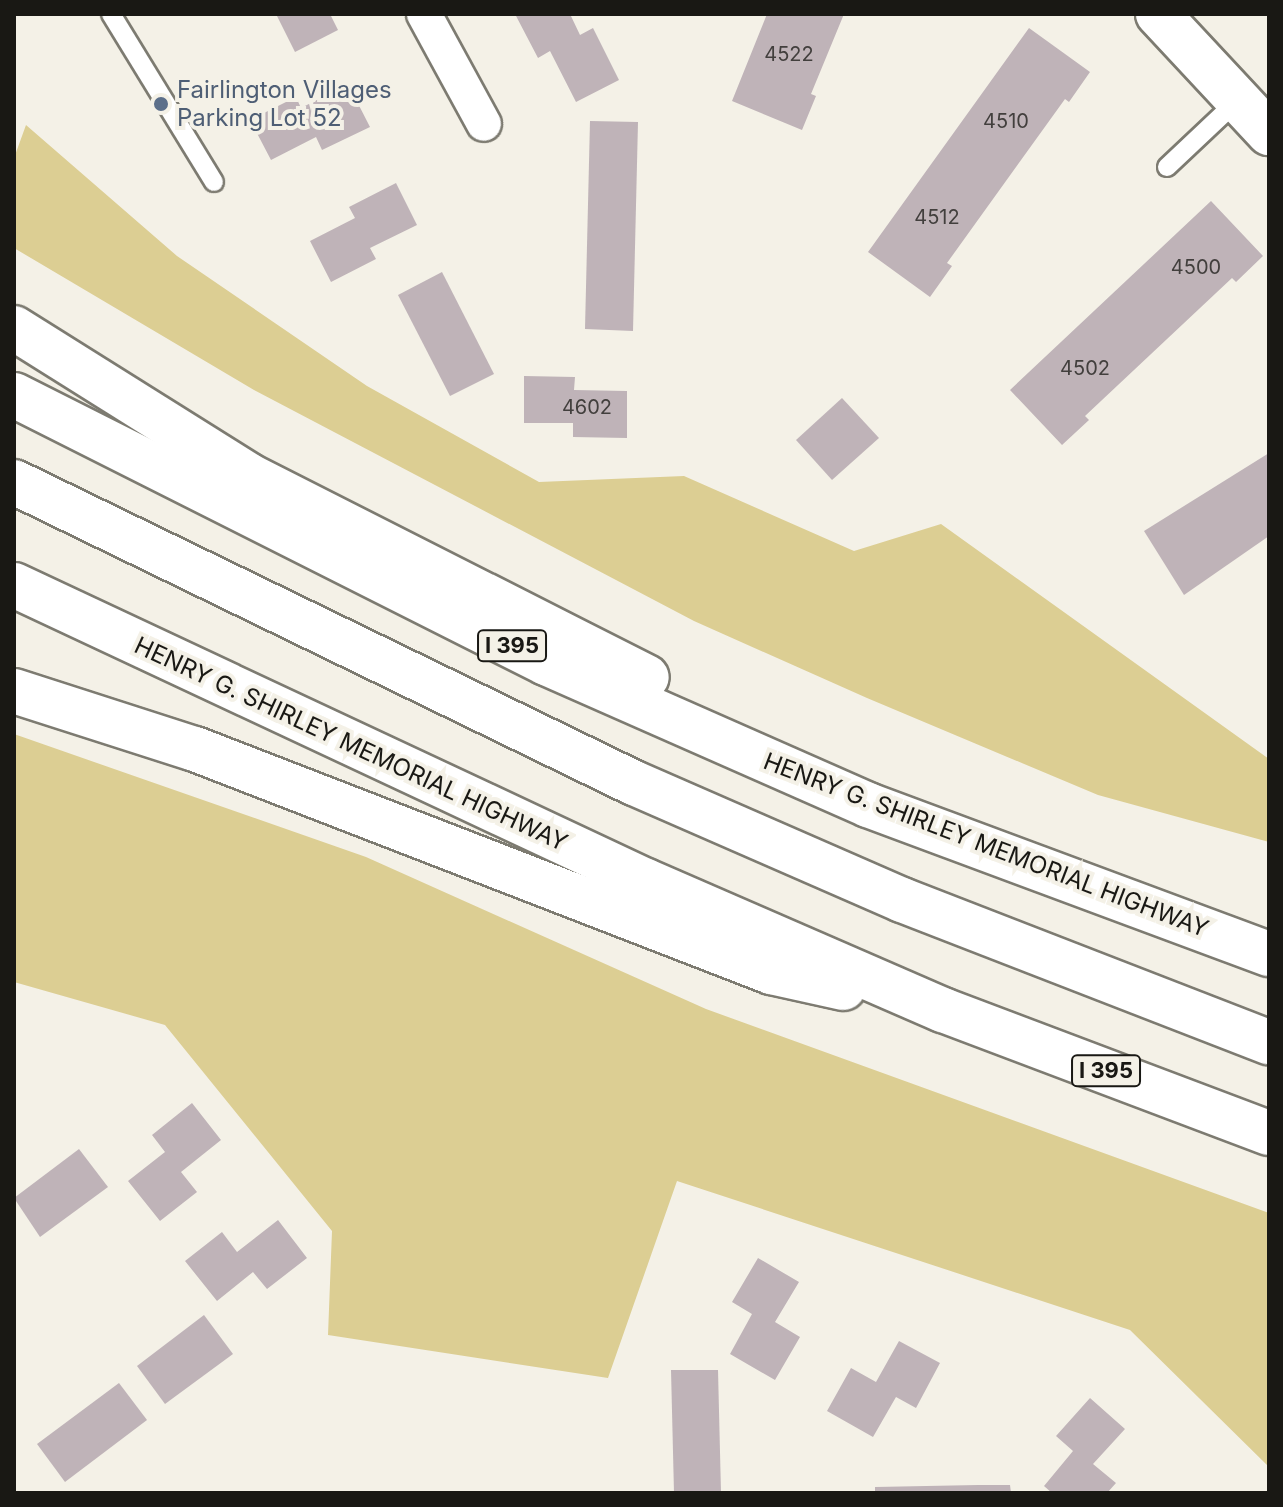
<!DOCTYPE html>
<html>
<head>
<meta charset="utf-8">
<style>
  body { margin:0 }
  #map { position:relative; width:1283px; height:1507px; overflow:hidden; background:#f4f1e7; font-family:Inter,sans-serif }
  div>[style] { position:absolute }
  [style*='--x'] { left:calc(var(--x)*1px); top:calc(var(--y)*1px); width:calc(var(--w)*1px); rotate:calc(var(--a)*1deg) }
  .green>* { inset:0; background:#dcce93 }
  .building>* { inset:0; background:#bfb3b8 }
  .roads { filter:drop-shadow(2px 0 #7d7b71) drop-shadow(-2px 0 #7d7b71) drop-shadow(0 2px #7d7b71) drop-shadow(0 -2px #7d7b71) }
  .lane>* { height:18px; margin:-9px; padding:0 9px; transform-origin:9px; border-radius:9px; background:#fff }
  .street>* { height:34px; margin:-17px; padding:0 17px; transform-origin:17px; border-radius:17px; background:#fff }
  .secondary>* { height:44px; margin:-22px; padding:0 22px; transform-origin:22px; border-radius:22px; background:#fff }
  .highway>* { height:44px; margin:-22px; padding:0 22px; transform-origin:22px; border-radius:22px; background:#fff }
  .dots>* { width:22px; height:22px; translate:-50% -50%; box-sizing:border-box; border:4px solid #f4f1e7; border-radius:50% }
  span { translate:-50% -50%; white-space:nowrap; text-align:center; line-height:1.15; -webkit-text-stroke:8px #f4f1e7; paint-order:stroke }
  .number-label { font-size:20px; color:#423f3d }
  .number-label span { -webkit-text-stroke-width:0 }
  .shield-label span { padding:2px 6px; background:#f4f1e7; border:2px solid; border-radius:6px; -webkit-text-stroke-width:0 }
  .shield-label { font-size:22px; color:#191814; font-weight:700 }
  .service-label { font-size:24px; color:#4e5e75 }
  .left { translate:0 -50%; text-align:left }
  .street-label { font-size:24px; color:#191814 }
  .frame { position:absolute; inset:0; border:16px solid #191814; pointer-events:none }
</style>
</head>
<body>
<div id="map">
  <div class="green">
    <div style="clip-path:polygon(26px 125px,177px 256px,367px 386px,539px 482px,684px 476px,854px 551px,941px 524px,1269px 759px,1269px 842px,1098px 795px,867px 698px,694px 621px,254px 390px,14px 248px,14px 158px)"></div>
    <div style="clip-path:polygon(14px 734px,366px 857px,706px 1009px,1269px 1213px,1269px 1467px,1130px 1330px,677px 1181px,608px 1378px,328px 1335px,332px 1231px,165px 1025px,14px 982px)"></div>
  </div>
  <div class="building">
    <div style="clip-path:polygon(276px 14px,330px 14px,338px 30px,295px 52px)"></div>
    <div style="clip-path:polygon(515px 14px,570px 14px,580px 35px,593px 28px,619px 80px,576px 102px,550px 51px,538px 58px)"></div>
    <div style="clip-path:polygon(767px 14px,844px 14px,811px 94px,816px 96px,802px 130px,732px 101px)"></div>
    <div style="clip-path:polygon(1029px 28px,1090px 72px,1069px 102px,1065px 99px,947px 263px,952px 266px,930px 297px,868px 252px)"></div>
    <div style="clip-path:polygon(348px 84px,370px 127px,322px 150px,316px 137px,271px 160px,250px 120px,296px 97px,301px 108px)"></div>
    <div style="clip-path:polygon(590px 121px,638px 122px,633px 331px,585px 329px)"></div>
    <div style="clip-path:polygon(396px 183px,417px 225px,370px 248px,376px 259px,331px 282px,310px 241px,355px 218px,349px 207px)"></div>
    <div style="clip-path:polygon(1211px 201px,1263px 256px,1236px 282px,1232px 278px,1085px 416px,1089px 420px,1062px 445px,1010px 390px)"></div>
    <div style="clip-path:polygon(442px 272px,494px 374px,450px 396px,398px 295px)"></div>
    <div style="clip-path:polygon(524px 376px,575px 377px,574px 390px,627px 391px,627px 438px,573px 437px,573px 423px,524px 423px)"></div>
    <div style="clip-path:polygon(842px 398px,879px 438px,832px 480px,796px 440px)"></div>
    <div style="clip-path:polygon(1269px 453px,1269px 536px,1184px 595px,1144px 531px)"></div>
    <div style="clip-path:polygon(192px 1103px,221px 1140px,181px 1172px,197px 1192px,160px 1221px,128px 1181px,165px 1152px,152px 1135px)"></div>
    <div style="clip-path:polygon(79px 1149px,108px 1187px,40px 1237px,14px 1198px)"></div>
    <div style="clip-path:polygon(278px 1220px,307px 1258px,267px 1289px,253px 1272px,217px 1301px,185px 1261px,222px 1232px,237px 1252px)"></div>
    <div style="clip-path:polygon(758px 1258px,799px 1282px,775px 1322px,800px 1337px,775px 1380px,730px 1354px,752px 1314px,732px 1302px)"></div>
    <div style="clip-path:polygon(204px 1315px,233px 1354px,165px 1404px,137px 1366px)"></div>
    <div style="clip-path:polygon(899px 1341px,940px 1363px,916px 1408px,896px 1397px,873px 1437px,827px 1411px,851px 1368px,876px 1382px)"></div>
    <div style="clip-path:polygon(671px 1370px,718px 1370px,721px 1493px,674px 1493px)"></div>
    <div style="clip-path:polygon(119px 1383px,147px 1420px,65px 1482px,37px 1444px)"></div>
    <div style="clip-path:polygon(1090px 1398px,1125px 1429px,1093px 1464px,1116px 1483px,1107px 1493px,1052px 1493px,1044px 1486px,1073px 1451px,1056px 1436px)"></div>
    <div style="clip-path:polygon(978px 1485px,1010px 1485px,1011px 1493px,875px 1493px,875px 1487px)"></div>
  </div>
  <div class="roads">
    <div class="lane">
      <div style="--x:111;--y:14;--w:197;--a:58.5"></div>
      <div style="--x:1167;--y:167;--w:98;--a:-43.3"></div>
    </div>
    <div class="street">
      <div style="--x:424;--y:14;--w:125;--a:61.4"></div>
    </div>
    <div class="secondary">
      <div style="--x:1158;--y:14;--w:163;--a:47"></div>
    </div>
    <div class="highway">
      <div style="--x:14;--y:328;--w:276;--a:32.1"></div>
      <div style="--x:248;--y:475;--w:447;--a:26.9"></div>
      <div style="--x:14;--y:395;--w:596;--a:26.74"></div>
      <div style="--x:546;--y:663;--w:352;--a:23.8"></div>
      <div style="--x:868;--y:805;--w:428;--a:20.4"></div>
      <div style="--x:14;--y:482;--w:689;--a:25.9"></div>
      <div style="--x:634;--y:783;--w:292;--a:23.6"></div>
      <div style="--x:902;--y:900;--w:394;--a:21.2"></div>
      <div style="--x:14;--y:585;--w:698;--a:25.1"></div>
      <div style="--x:646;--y:881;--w:324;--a:23.5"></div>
      <div style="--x:943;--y:1010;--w:348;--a:20.7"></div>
      <div style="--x:14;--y:691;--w:190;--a:17.8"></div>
      <div style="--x:195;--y:749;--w:618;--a:21.16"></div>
      <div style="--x:771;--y:972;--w:74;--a:12.5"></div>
    </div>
  </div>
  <div class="dots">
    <div style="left:161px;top:104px;background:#5c6f8a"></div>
  </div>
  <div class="number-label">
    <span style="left:789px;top:54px">4522</span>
    <span style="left:1006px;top:121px">4510</span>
    <span style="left:937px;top:217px">4512</span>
    <span style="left:1196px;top:267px">4500</span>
    <span style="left:1085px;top:368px">4502</span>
    <span style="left:587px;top:407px">4602</span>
  </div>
  <div class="shield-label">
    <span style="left:512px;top:646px">I 395</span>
    <span style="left:1106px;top:1071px">I 395</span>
  </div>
  <div class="service-label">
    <span class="left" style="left:177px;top:104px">Fairlington Villages<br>Parking Lot 52</span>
  </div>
  <div class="street-label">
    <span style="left:351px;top:744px;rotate:25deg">HENRY G. SHIRLEY MEMORIAL HIGHWAY</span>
    <span style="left:986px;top:845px;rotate:21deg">HENRY G. SHIRLEY MEMORIAL HIGHWAY</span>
  </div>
  <div class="frame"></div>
</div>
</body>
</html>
